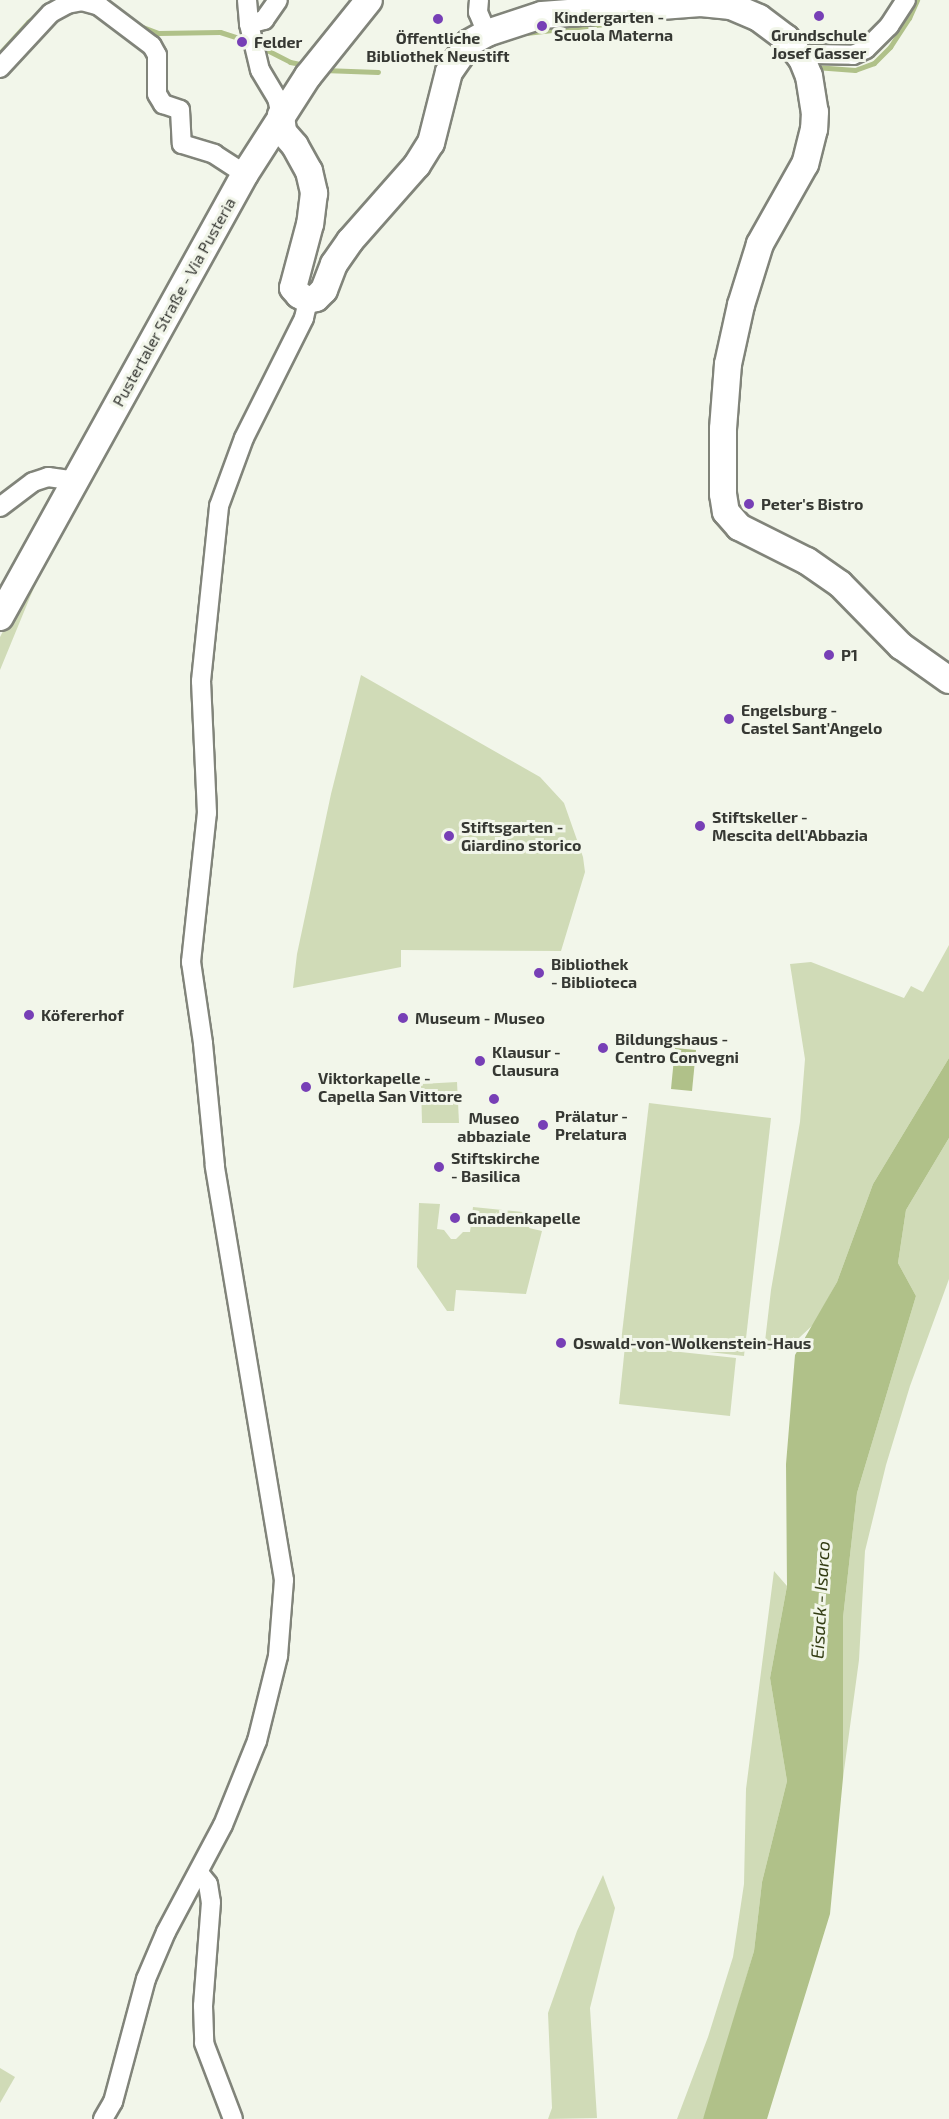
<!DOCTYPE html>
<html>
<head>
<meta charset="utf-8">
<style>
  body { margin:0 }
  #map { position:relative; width:949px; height:2119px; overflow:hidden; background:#f2f6ea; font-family:"Exo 2",sans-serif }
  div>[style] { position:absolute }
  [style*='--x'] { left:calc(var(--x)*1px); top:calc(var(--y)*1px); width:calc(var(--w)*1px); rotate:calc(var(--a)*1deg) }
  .green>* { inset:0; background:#d0dbb7 }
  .water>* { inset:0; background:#b0c189 }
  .stream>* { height:5px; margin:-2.5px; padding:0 2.5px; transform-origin:2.5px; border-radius:2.5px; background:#b0c189 }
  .roads { filter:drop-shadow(2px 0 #81847a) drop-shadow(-2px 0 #81847a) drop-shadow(0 2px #81847a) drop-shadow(0 -2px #81847a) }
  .street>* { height:18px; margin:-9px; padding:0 9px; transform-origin:9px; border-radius:9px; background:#fff }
  .secondary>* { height:26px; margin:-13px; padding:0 13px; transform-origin:13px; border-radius:13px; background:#fff }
  .dots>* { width:16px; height:16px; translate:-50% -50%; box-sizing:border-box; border:3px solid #f2f6ea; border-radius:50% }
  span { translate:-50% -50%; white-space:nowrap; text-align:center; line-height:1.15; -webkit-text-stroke:6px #f2f6ea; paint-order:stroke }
  .poi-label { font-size:16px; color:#363833; font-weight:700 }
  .left { translate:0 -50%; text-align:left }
  .street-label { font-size:16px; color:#363833 }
  .water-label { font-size:18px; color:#333d13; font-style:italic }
</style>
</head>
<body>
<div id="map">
  <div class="green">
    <div style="clip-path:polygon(76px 489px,28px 602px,0 670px,0 637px)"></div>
    <div style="clip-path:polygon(361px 675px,540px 777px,564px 803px,583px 857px,585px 872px,561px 951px,401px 950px,401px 967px,293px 988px,297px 954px,331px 794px)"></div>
    <div style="clip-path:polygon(949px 945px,949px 1058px,873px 1184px,837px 1282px,814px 1324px,786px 1350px,764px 1350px,771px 1290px,800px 1122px,805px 1059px,790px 964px,811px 962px,904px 998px,911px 986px,923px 992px)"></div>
    <div style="clip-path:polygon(457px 1082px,459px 1123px,422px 1123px,421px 1084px)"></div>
    <div style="clip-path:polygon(649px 1103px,771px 1118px,744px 1356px,621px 1342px)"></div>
    <div style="clip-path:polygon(949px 1138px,949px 1279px,910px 1386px,886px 1465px,865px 1551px,859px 1660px,843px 1778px,843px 1618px,857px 1493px,916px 1296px,898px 1263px,906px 1210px)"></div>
    <div style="clip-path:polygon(419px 1203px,440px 1204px,437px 1229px,444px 1230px,451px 1239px,456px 1239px,463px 1232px,470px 1232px,473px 1207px,533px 1213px,529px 1228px,542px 1231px,526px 1294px,456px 1290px,454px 1311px,447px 1311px,417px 1267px)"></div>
    <div style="clip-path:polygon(625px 1346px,736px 1358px,730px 1416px,619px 1404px)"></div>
    <div style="clip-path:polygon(774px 1571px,787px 1586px,770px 1678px,787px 1781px,762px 1882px,754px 1951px,708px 2108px,703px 2119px,677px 2119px,708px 2037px,733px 1957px,744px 1884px,746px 1789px)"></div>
    <div style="clip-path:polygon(603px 1875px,615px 1908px,590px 2008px,597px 2118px,548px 2119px,552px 2108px,548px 2013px,577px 1931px)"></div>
    <div style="clip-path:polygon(0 2068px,15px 2077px,0 2103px)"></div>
  </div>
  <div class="water">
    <div style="clip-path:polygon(675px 1048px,696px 1050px,692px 1091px,671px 1089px)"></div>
    <div style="clip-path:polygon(949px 1058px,949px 1138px,906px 1210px,898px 1263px,916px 1296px,857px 1493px,843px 1618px,843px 1778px,830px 1914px,767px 2119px,703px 2119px,754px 1951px,762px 1882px,787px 1781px,770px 1678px,787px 1586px,786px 1464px,795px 1355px,837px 1282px,873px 1184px)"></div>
  </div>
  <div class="stream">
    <div style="--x:140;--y:26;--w:19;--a:21"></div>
    <div style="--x:158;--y:33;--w:62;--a:-0.9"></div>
    <div style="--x:220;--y:32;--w:29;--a:18"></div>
    <div style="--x:526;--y:33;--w:96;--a:-6.6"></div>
    <div style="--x:259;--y:46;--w:35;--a:27"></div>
    <div style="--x:290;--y:62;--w:15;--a:11"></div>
    <div style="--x:0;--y:53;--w:42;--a:-47.9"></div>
    <div style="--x:28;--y:22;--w:16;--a:-38"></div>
    <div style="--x:815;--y:67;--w:40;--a:4.3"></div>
    <div style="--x:855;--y:70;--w:20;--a:-20"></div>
    <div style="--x:874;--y:63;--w:23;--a:-45"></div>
    <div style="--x:890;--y:47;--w:35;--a:-57"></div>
    <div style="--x:909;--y:18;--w:20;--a:-66"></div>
    <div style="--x:323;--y:70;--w:55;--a:2.1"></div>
  </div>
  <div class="roads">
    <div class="street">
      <div style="--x:247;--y:0;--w:24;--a:85"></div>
      <div style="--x:249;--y:24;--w:47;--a:76.6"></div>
      <div style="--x:260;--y:70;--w:33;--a:59"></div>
      <div style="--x:277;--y:98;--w:17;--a:77"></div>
      <div style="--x:479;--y:0;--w:12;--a:95"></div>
      <div style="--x:478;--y:12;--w:23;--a:67"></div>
      <div style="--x:249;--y:24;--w:16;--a:-15"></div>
      <div style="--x:264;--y:20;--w:24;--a:-55"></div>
      <div style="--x:802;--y:59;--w:13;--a:-23"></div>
      <div style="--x:814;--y:54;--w:39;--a:1"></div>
      <div style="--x:853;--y:55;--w:14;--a:-25"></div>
      <div style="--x:866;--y:49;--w:33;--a:-45"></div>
      <div style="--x:889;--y:26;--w:31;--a:-57"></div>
      <div style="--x:0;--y:68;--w:75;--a:-47.2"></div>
      <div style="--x:51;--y:13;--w:18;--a:-29"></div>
      <div style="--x:67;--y:4;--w:15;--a:-11"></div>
      <div style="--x:82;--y:1;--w:18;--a:16"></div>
      <div style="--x:99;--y:6;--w:66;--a:37"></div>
      <div style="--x:152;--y:46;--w:10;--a:61"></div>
      <div style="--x:157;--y:55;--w:39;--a:90"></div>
      <div style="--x:157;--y:94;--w:12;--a:59"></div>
      <div style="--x:163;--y:104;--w:18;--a:19"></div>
      <div style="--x:180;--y:110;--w:34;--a:87"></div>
      <div style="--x:182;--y:144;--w:34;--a:17"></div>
      <div style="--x:214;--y:154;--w:37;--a:33"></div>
      <div style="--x:0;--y:507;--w:41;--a:-37.1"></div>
      <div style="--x:33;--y:482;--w:16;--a:-18"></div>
      <div style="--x:48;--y:477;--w:27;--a:8"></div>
      <div style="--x:199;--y:1873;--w:14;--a:51"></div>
      <div style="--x:208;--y:1884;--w:18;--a:81"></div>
      <div style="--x:211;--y:1902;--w:104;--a:94.4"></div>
      <div style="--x:203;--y:2006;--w:37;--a:88"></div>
      <div style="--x:204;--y:2043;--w:81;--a:69.1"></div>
      <div style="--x:103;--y:2119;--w:20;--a:-60"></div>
      <div style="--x:113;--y:2102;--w:127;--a:-75"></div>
      <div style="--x:146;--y:1979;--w:51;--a:-66.9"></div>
      <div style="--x:166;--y:1932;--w:121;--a:-62"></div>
      <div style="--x:223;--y:1825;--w:91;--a:-68"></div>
      <div style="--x:257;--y:1741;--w:88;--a:-76.1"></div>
      <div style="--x:278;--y:1656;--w:76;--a:-85.5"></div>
      <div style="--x:284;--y:1580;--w:420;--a:-99.5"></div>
      <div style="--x:215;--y:1166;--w:124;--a:-95.6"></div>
      <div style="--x:203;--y:1043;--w:82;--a:-98.4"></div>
      <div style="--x:191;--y:962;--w:150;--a:-83.9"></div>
      <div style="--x:207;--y:813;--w:132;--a:-92.6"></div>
      <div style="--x:201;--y:681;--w:176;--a:-84.1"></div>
      <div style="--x:219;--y:506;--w:72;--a:-69.8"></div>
      <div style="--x:244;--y:438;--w:134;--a:-63.4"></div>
      <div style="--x:304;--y:318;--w:18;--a:-77"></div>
    </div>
    <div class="secondary">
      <div style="--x:281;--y:115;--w:17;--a:83"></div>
      <div style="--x:283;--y:132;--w:18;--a:49"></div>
      <div style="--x:295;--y:146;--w:29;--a:61"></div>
      <div style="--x:309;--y:171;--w:23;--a:77"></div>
      <div style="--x:314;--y:193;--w:31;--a:97"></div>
      <div style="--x:310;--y:224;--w:66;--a:104.9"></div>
      <div style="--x:293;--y:288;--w:9;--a:49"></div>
      <div style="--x:299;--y:295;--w:10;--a:29"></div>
      <div style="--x:308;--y:300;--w:8;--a:-14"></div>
      <div style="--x:316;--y:298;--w:11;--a:-45"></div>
      <div style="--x:324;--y:290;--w:28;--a:-69"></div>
      <div style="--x:334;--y:264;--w:28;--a:-55"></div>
      <div style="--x:350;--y:241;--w:101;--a:-48.6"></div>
      <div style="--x:417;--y:165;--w:26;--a:-58"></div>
      <div style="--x:431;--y:143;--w:73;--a:-75.8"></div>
      <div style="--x:449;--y:72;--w:35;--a:-55"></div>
      <div style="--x:469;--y:43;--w:21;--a:-29"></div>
      <div style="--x:487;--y:33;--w:58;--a:-18.1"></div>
      <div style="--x:542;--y:15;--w:159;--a:-4.3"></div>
      <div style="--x:701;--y:3;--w:30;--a:6"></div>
      <div style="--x:731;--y:6;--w:30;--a:23"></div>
      <div style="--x:759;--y:18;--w:34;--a:37"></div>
      <div style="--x:786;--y:38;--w:26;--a:53"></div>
      <div style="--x:802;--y:59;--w:18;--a:68"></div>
      <div style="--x:809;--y:76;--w:36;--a:81"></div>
      <div style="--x:815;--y:112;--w:17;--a:93"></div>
      <div style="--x:814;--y:129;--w:36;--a:104"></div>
      <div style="--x:805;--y:164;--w:92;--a:119.4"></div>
      <div style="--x:760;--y:244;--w:64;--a:107.3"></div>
      <div style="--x:741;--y:305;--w:60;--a:102.4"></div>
      <div style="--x:728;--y:364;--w:65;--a:94.4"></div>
      <div style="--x:723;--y:429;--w:65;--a:90"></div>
      <div style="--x:723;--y:494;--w:18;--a:81"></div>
      <div style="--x:726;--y:512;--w:20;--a:49"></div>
      <div style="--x:739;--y:527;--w:76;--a:26.6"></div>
      <div style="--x:807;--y:561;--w:40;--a:34.9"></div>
      <div style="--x:840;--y:584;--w:87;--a:45.5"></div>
      <div style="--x:901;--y:646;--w:59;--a:35.3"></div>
      <div style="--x:0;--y:617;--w:506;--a:-61.06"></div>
      <div style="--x:245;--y:174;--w:117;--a:-57.3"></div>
      <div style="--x:308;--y:76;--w:97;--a:-51.2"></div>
    </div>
  </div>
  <div class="dots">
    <div style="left:819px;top:16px;background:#773fb6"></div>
    <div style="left:438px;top:19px;background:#773fb6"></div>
    <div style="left:542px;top:26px;background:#773fb6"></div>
    <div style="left:242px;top:42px;background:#773fb6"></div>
    <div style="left:749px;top:504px;background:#773fb6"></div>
    <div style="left:829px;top:655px;background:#773fb6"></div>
    <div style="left:729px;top:719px;background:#773fb6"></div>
    <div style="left:700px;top:826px;background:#773fb6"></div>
    <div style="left:449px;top:836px;background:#773fb6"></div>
    <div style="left:539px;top:973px;background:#773fb6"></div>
    <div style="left:29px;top:1015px;background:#773fb6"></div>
    <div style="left:403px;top:1018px;background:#773fb6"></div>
    <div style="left:603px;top:1048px;background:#773fb6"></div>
    <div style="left:480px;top:1061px;background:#773fb6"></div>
    <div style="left:306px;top:1087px;background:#773fb6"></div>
    <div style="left:494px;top:1099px;background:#773fb6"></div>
    <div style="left:543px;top:1125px;background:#773fb6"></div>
    <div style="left:439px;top:1167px;background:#773fb6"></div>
    <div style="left:455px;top:1218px;background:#773fb6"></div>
    <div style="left:561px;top:1343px;background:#773fb6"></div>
  </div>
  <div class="poi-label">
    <span class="left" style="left:554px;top:26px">Kindergarten -<br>Scuola Materna</span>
    <span style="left:819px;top:44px">Grundschule<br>Josef Gasser</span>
    <span style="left:438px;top:47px">Öffentliche<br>Bibliothek Neustift</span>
    <span class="left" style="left:254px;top:42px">Felder</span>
    <span class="left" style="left:761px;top:504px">Peter's Bistro</span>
    <span class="left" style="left:841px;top:655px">P1</span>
    <span class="left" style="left:741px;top:719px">Engelsburg -<br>Castel Sant'Angelo</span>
    <span class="left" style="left:712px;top:826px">Stiftskeller -<br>Mescita dell'Abbazia</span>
    <span class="left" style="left:461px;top:836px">Stiftsgarten -<br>Giardino storico</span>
    <span class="left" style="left:551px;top:973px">Bibliothek<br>- Biblioteca</span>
    <span class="left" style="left:41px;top:1015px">Köfererhof</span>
    <span class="left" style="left:415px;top:1018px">Museum - Museo</span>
    <span class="left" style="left:615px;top:1048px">Bildungshaus -<br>Centro Convegni</span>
    <span class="left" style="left:492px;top:1061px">Klausur -<br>Clausura</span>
    <span class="left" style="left:318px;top:1087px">Viktorkapelle -<br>Capella San Vittore</span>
    <span class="left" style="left:555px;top:1125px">Prälatur -<br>Prelatura</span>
    <span style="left:494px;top:1127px">Museo<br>abbaziale</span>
    <span class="left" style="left:451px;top:1167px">Stiftskirche<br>- Basilica</span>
    <span class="left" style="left:467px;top:1218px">Gnadenkapelle</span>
    <span class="left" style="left:573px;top:1343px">Oswald-von-Wolkenstein-Haus</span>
  </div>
  <div class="street-label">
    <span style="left:174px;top:302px;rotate:-61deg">Pustertaler Straße - Via Pusteria</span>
  </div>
  <div class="water-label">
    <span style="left:820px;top:1600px;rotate:-87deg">Eisack - Isarco</span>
  </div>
</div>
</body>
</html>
